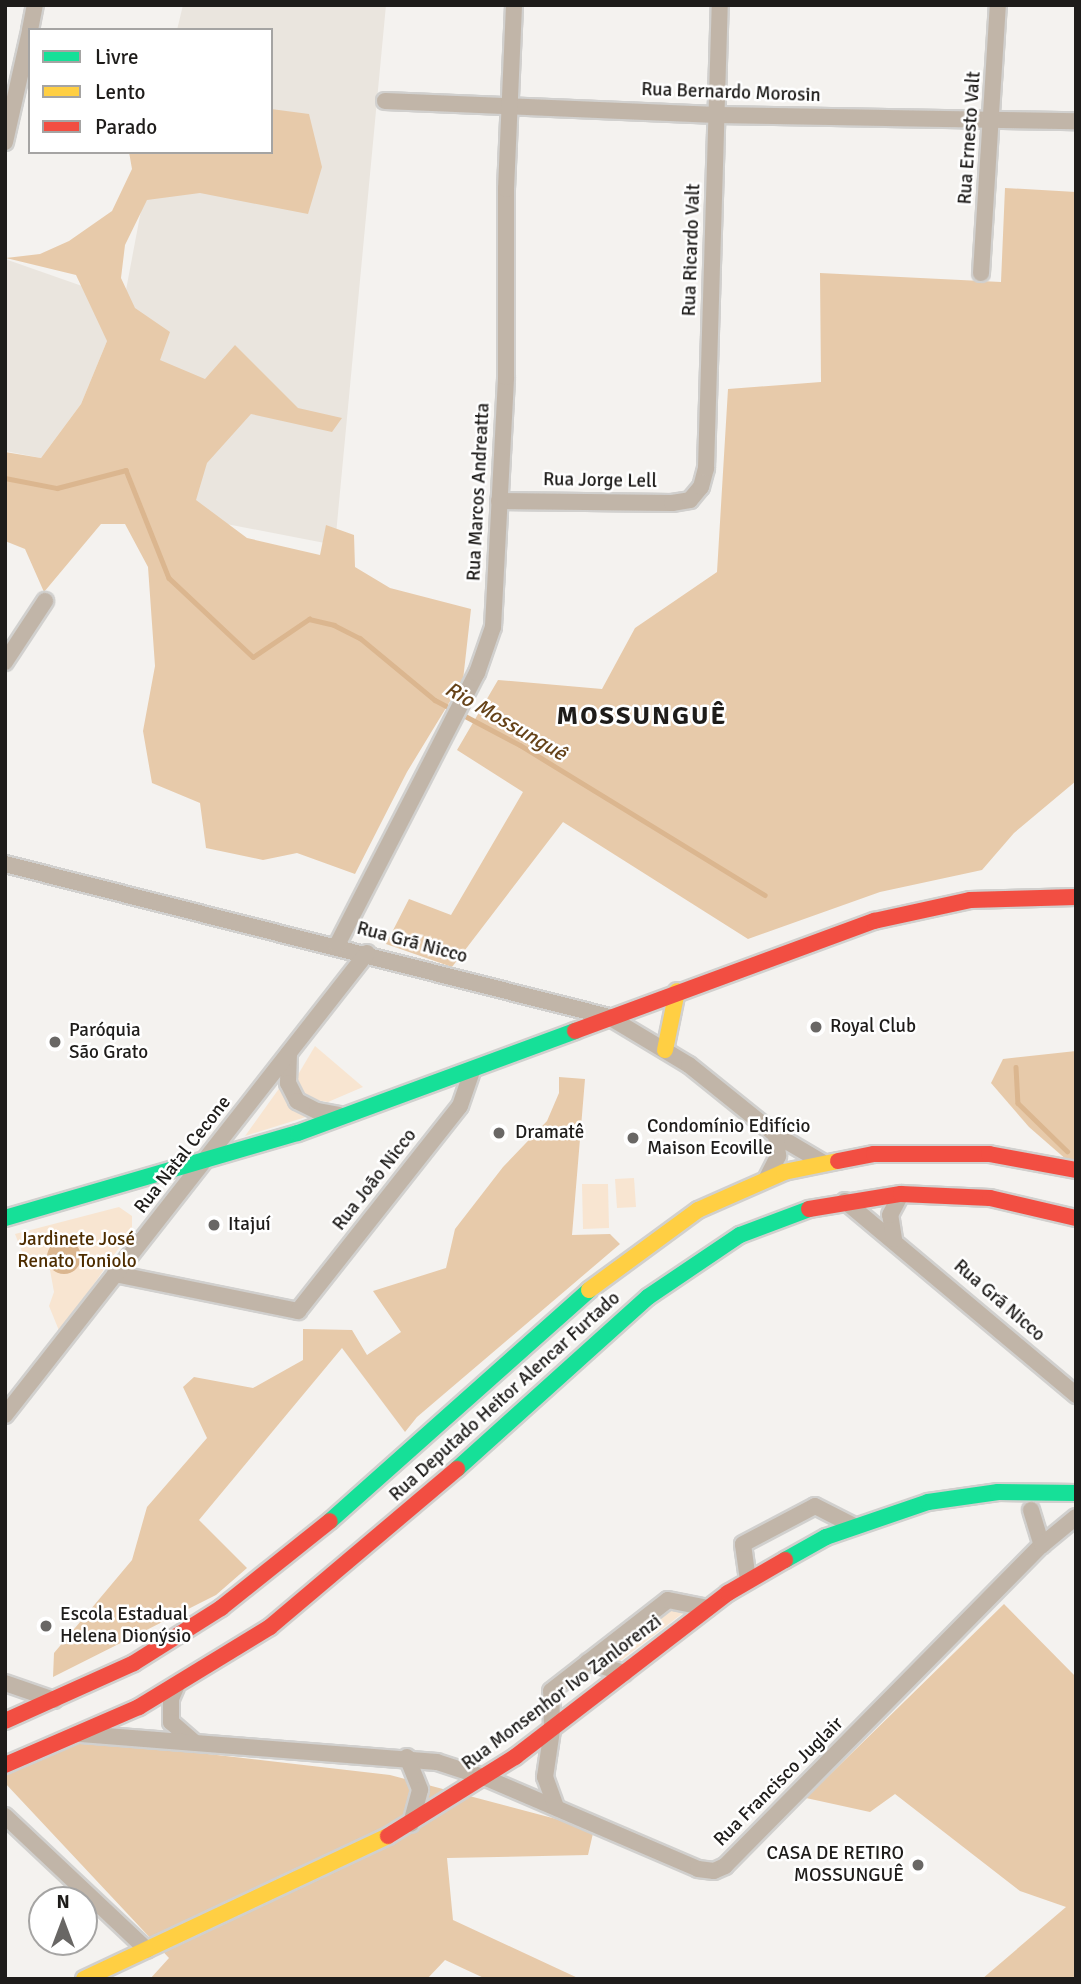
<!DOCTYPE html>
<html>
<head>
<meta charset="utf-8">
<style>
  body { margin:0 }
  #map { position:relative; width:1081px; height:1984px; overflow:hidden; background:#f4f2ef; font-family:Signika,sans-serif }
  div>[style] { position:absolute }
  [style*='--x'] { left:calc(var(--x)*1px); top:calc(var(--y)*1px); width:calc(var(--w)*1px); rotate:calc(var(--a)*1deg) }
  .built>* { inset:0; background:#eae5de }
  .green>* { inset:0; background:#f8e5d1 }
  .forest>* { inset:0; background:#e7caaa }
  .water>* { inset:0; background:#dbb68f }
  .round { border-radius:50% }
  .stream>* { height:4.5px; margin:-2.25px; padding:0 2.25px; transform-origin:2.25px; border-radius:2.25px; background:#dbb68f }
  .roads { filter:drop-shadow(2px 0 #d1d0ce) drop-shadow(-2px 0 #d1d0ce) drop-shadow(0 2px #d1d0ce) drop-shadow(0 -2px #d1d0ce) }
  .street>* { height:16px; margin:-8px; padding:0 8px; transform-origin:8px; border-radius:8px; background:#c1b5a8 }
  .fast>* { height:16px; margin:-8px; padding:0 8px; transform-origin:8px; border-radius:8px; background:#16e098 }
  .slow>* { height:16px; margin:-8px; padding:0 8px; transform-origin:8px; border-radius:8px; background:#ffcf43 }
  .jam>* { height:16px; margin:-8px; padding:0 8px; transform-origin:8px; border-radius:8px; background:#f24e42 }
  .dots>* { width:19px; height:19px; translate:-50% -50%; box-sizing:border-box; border:4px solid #fff; border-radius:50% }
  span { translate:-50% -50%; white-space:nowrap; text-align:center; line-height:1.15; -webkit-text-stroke:5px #fff; paint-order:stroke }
  .street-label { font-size:19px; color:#1e1c1a }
  .poi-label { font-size:19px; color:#1e1c1a }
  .left { translate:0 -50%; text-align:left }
  .right { translate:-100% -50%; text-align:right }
  .park-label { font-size:19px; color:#4e2d00 }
  .water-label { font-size:21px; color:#664319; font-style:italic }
  .district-label { font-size:26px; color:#1e1c1a; font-weight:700; letter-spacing:2px }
  .frame { position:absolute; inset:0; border:7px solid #1e1c1a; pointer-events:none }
  .legend { position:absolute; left:28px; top:28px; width:245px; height:126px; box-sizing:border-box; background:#fff; border:2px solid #a5a4a3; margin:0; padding:9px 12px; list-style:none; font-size:21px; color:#1e1c1a }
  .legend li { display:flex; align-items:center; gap:14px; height:35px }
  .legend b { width:35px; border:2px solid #a5a4a3 }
  .north { position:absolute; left:28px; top:1886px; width:70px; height:70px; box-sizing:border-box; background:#fff; border:2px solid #a5a4a3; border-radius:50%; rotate:0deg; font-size:19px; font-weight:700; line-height:28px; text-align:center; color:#1e1c1a }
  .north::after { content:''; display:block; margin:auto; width:24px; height:32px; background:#696765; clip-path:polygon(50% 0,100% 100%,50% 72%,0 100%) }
</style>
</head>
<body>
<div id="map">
  <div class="built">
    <div style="clip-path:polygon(183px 5px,386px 5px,335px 545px,87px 497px,152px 152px,271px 152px,271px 30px,177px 30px)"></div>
    <div style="clip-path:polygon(5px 259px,102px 293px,107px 341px,81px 404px,41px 458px,5px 451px)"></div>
  </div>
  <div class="green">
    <div style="clip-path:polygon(315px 1046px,363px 1087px,328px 1102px,305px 1098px,296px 1078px)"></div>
    <div style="clip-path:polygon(283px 1083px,293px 1105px,306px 1117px,245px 1136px)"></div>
    <div style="clip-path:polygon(634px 1178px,636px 1207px,617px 1208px,615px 1179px)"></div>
    <div style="clip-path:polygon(582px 1184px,608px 1184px,609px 1228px,583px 1229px)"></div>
    <div style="clip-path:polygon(119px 1207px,132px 1216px,132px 1229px,60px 1333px,49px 1306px,54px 1292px,50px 1270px,44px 1261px,23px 1254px,15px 1234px)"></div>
    <div style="clip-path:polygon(675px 1603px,691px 1607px,616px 1664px,602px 1659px)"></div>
  </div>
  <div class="forest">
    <div style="clip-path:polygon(271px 109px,309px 114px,322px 167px,308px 214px,200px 193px,147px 200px,125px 245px,121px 278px,135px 308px,170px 332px,160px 360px,205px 379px,235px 345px,298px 408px,342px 418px,332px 432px,251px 414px,207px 463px,196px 500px,247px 538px,320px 555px,326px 525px,354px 535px,355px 567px,390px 588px,471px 609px,463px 680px,407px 772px,355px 874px,297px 853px,263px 860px,206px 848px,200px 803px,152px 783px,143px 731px,155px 666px,148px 567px,125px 524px,101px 524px,44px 592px,25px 549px,5px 541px,5px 452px,41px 458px,81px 404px,107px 341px,76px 275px,6px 258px,40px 254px,69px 241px,112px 211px,132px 169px,129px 152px,271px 152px)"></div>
    <div style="clip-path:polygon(1005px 188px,1076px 192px,1076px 781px,1014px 833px,982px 870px,880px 892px,748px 939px,563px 822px,452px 967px,386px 944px,409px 899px,451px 915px,523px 792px,457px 750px,498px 680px,602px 689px,635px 628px,717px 572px,728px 389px,821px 382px,820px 273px,1001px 282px)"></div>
    <div style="clip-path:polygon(1076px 1051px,1076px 1168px,1029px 1127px,991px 1083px,1003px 1059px)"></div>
    <div style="clip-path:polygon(559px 1077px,585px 1079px,572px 1235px,610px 1234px,620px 1244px,417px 1417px,405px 1432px,342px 1348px,199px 1520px,247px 1568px,216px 1595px,53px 1677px,54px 1653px,132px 1560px,147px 1507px,207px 1438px,183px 1387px,194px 1377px,253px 1388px,303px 1360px,303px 1329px,352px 1330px,367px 1355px,401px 1332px,373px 1291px,446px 1268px,455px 1229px,503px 1167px,547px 1121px,559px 1093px)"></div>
    <div style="clip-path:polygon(1004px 1604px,1076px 1677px,1076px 1979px,982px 1979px,1066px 1907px,1020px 1891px,895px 1794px,870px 1812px,806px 1798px)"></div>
    <div style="clip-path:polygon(86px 1740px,390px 1775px,594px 1829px,588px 1855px,447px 1858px,453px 1920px,580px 1979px,486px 1979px,445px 1960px,427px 1979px,150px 1979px,169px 1958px,5px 1783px,5px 1769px)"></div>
  </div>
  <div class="water">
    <div class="round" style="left:47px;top:1240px;width:34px;height:34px"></div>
  </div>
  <div class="stream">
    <div style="--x:5;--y:478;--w:53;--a:10.9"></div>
    <div style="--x:57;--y:488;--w:71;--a:-14.6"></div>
    <div style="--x:126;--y:470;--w:116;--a:68.3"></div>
    <div style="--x:169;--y:578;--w:115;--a:43.2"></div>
    <div style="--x:253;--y:657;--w:68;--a:-34.2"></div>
    <div style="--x:309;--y:619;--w:26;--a:13"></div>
    <div style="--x:334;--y:625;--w:29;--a:27"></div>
    <div style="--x:360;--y:638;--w:97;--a:39.6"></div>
    <div style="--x:435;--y:700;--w:96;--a:27.9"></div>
    <div style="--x:520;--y:745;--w:287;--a:31.5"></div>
    <div style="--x:1016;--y:1067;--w:36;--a:87"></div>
    <div style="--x:1018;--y:1103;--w:69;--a:44.4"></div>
  </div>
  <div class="roads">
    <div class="street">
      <div style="--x:30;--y:30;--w:25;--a:-79"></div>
      <div style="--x:385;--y:101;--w:332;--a:2.4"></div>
      <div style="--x:717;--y:115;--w:359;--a:1"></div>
      <div style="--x:5;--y:142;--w:114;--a:-77.3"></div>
      <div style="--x:981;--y:273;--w:269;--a:-86.4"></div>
      <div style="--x:499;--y:501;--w:173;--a:0.7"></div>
      <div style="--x:672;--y:503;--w:18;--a:-9"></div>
      <div style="--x:690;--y:500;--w:17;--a:-50"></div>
      <div style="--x:701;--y:487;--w:20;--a:-75"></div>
      <div style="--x:706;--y:468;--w:463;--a:-88.3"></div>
      <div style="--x:5;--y:662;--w:73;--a:-56.7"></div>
      <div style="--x:5;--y:864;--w:623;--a:14.21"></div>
      <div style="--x:609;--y:1017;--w:93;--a:31"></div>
      <div style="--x:689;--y:1065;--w:112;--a:38.8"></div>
      <div style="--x:776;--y:1135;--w:53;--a:30.4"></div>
      <div style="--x:337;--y:945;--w:306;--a:-62.8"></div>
      <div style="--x:477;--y:673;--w:49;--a:-70.8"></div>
      <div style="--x:493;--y:627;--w:250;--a:-87"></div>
      <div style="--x:506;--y:377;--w:188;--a:-90"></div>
      <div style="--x:506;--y:189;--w:184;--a:-87.5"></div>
      <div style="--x:289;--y:1053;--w:30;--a:92"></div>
      <div style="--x:288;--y:1083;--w:20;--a:63"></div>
      <div style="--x:297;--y:1101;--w:22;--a:27"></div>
      <div style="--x:317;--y:1111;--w:22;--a:10"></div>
      <div style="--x:767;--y:1178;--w:25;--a:-63"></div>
      <div style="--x:778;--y:1156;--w:21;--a:-95"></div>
      <div style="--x:845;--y:1201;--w:302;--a:40"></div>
      <div style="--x:894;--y:1239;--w:24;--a:-99"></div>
      <div style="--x:890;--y:1215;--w:24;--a:-62"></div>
      <div style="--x:115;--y:1274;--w:187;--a:11.4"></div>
      <div style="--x:298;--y:1311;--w:261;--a:-51.7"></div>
      <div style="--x:460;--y:1106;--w:39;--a:-71"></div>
      <div style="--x:5;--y:1415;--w:587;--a:-51.92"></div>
      <div style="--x:1031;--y:1510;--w:37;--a:73"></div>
      <div style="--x:748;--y:1580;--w:36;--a:-98"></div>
      <div style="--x:743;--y:1544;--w:81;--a:-27.8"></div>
      <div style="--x:815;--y:1506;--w:42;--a:27.2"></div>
      <div style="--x:588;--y:1662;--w:38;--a:17"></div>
      <div style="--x:5;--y:1683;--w:52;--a:19.1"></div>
      <div style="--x:176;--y:1687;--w:13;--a:113"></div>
      <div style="--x:171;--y:1699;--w:23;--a:90"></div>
      <div style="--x:171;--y:1722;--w:29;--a:41"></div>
      <div style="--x:81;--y:1734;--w:357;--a:4.5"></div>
      <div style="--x:437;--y:1762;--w:52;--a:18.1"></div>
      <div style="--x:486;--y:1778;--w:231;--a:23.2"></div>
      <div style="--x:698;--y:1869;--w:16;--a:7"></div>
      <div style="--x:714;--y:1871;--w:12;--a:-24"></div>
      <div style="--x:725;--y:1866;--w:451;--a:-45.4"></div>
      <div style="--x:1042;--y:1545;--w:44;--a:-39.5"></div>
      <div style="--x:407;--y:1757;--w:35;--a:68"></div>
      <div style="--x:420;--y:1790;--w:35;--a:105"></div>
      <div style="--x:556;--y:1807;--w:32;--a:-110"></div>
      <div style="--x:545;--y:1777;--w:48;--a:-81.5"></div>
      <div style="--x:552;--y:1730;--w:39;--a:-91"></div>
      <div style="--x:551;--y:1691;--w:148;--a:-37.9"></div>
      <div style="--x:668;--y:1600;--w:41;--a:11.3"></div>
      <div style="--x:5;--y:1816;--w:195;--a:43.3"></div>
    </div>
    <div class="fast">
      <div style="--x:5;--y:1218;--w:305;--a:-16.2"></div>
      <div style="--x:298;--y:1133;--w:295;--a:-20.2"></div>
      <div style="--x:457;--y:1469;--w:257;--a:-42"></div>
      <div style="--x:648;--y:1297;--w:111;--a:-34"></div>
      <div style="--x:740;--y:1235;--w:74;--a:-20.6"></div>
      <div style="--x:330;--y:1521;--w:347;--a:-41.7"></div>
      <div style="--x:785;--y:1560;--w:47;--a:-29.3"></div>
      <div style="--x:826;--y:1537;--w:108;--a:-18.9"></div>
      <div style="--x:928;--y:1502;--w:71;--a:-8.1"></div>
      <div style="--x:998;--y:1492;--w:78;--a:0.7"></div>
    </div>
    <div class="slow">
      <div style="--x:665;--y:1050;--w:60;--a:-78.5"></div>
      <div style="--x:589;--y:1290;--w:135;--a:-36.3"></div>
      <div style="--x:698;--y:1210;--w:94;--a:-23.8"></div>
      <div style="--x:784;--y:1172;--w:55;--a:-11.5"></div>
      <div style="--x:84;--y:1979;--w:336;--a:-25.2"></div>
    </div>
    <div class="jam">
      <div style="--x:575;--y:1031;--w:319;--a:-20.2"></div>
      <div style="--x:874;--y:921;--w:98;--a:-12.3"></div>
      <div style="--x:970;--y:900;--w:106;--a:-1.6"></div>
      <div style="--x:838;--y:1161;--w:37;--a:-11"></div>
      <div style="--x:874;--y:1154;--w:115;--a:0"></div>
      <div style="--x:989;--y:1154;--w:88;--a:10.4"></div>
      <div style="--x:809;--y:1209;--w:93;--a:-9.3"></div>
      <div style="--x:901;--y:1194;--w:89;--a:2.6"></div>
      <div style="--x:990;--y:1198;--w:88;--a:13.1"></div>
      <div style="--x:5;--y:1721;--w:141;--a:-24.2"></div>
      <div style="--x:134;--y:1663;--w:103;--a:-32.3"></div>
      <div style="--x:221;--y:1608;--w:139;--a:-38.6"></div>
      <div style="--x:5;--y:1765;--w:146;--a:-23.4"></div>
      <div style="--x:139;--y:1707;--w:153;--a:-31.4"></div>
      <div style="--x:270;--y:1627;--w:245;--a:-40.2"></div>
      <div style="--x:388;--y:1836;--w:150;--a:-31.9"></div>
      <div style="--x:515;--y:1757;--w:269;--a:-37.6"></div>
      <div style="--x:728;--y:1593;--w:66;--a:-30.1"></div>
    </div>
  </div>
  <div class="dots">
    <div style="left:816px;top:1027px;background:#696765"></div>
    <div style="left:55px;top:1042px;background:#696765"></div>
    <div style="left:499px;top:1133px;background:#696765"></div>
    <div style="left:633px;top:1138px;background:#696765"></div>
    <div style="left:214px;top:1225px;background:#696765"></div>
    <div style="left:46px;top:1626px;background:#696765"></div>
    <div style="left:918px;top:1865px;background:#696765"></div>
  </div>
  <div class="street-label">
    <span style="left:731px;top:93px;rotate:2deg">Rua Bernardo Morosin</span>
    <span style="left:970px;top:138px;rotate:-86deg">Rua Ernesto Valt</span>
    <span style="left:692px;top:250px;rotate:-88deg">Rua Ricardo Valt</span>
    <span style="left:600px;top:481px;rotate:1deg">Rua Jorge Lell</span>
    <span style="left:479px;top:492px;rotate:-87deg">Rua Marcos Andreatta</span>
    <span style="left:412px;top:943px;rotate:15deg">Rua Grã Nicco</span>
    <span style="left:183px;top:1155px;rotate:-52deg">Rua Natal Cecone</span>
    <span style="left:375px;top:1180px;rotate:-52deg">Rua João Nicco</span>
    <span style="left:999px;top:1301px;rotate:41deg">Rua Grã Nicco</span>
    <span style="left:505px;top:1397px;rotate:-42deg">Rua Deputado Heitor Alencar Furtado</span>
    <span style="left:562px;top:1693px;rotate:-37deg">Rua Monsenhor Ivo Zanlorenzi</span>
    <span style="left:779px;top:1782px;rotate:-45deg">Rua Francisco Juglair</span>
  </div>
  <div class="poi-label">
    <span class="left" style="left:830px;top:1027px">Royal Club</span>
    <span class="left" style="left:69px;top:1042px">Paróquia<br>São Grato</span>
    <span class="left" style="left:647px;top:1138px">Condomínio Edifício<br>Maison Ecoville</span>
    <span class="left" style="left:515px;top:1133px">Dramatê</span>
    <span class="left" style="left:228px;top:1225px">Itajuí</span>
    <span class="left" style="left:60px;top:1626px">Escola Estadual<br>Helena Dionýsio</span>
    <span class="right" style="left:904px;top:1865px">CASA DE RETIRO<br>MOSSUNGUÊ</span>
  </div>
  <div class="park-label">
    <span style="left:77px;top:1251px">Jardinete José<br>Renato Toniolo</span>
  </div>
  <div class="water-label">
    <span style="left:506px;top:721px;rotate:30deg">Rio Mossunguê</span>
  </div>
  <div class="district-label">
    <span style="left:642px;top:717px">MOSSUNGUÊ</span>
  </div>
  <div class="frame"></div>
  <ul class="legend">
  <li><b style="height:9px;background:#16e098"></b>Livre</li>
  <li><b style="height:9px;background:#ffcf43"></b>Lento</li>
  <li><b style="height:9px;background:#f24e42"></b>Parado</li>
  </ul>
  <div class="north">N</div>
</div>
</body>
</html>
